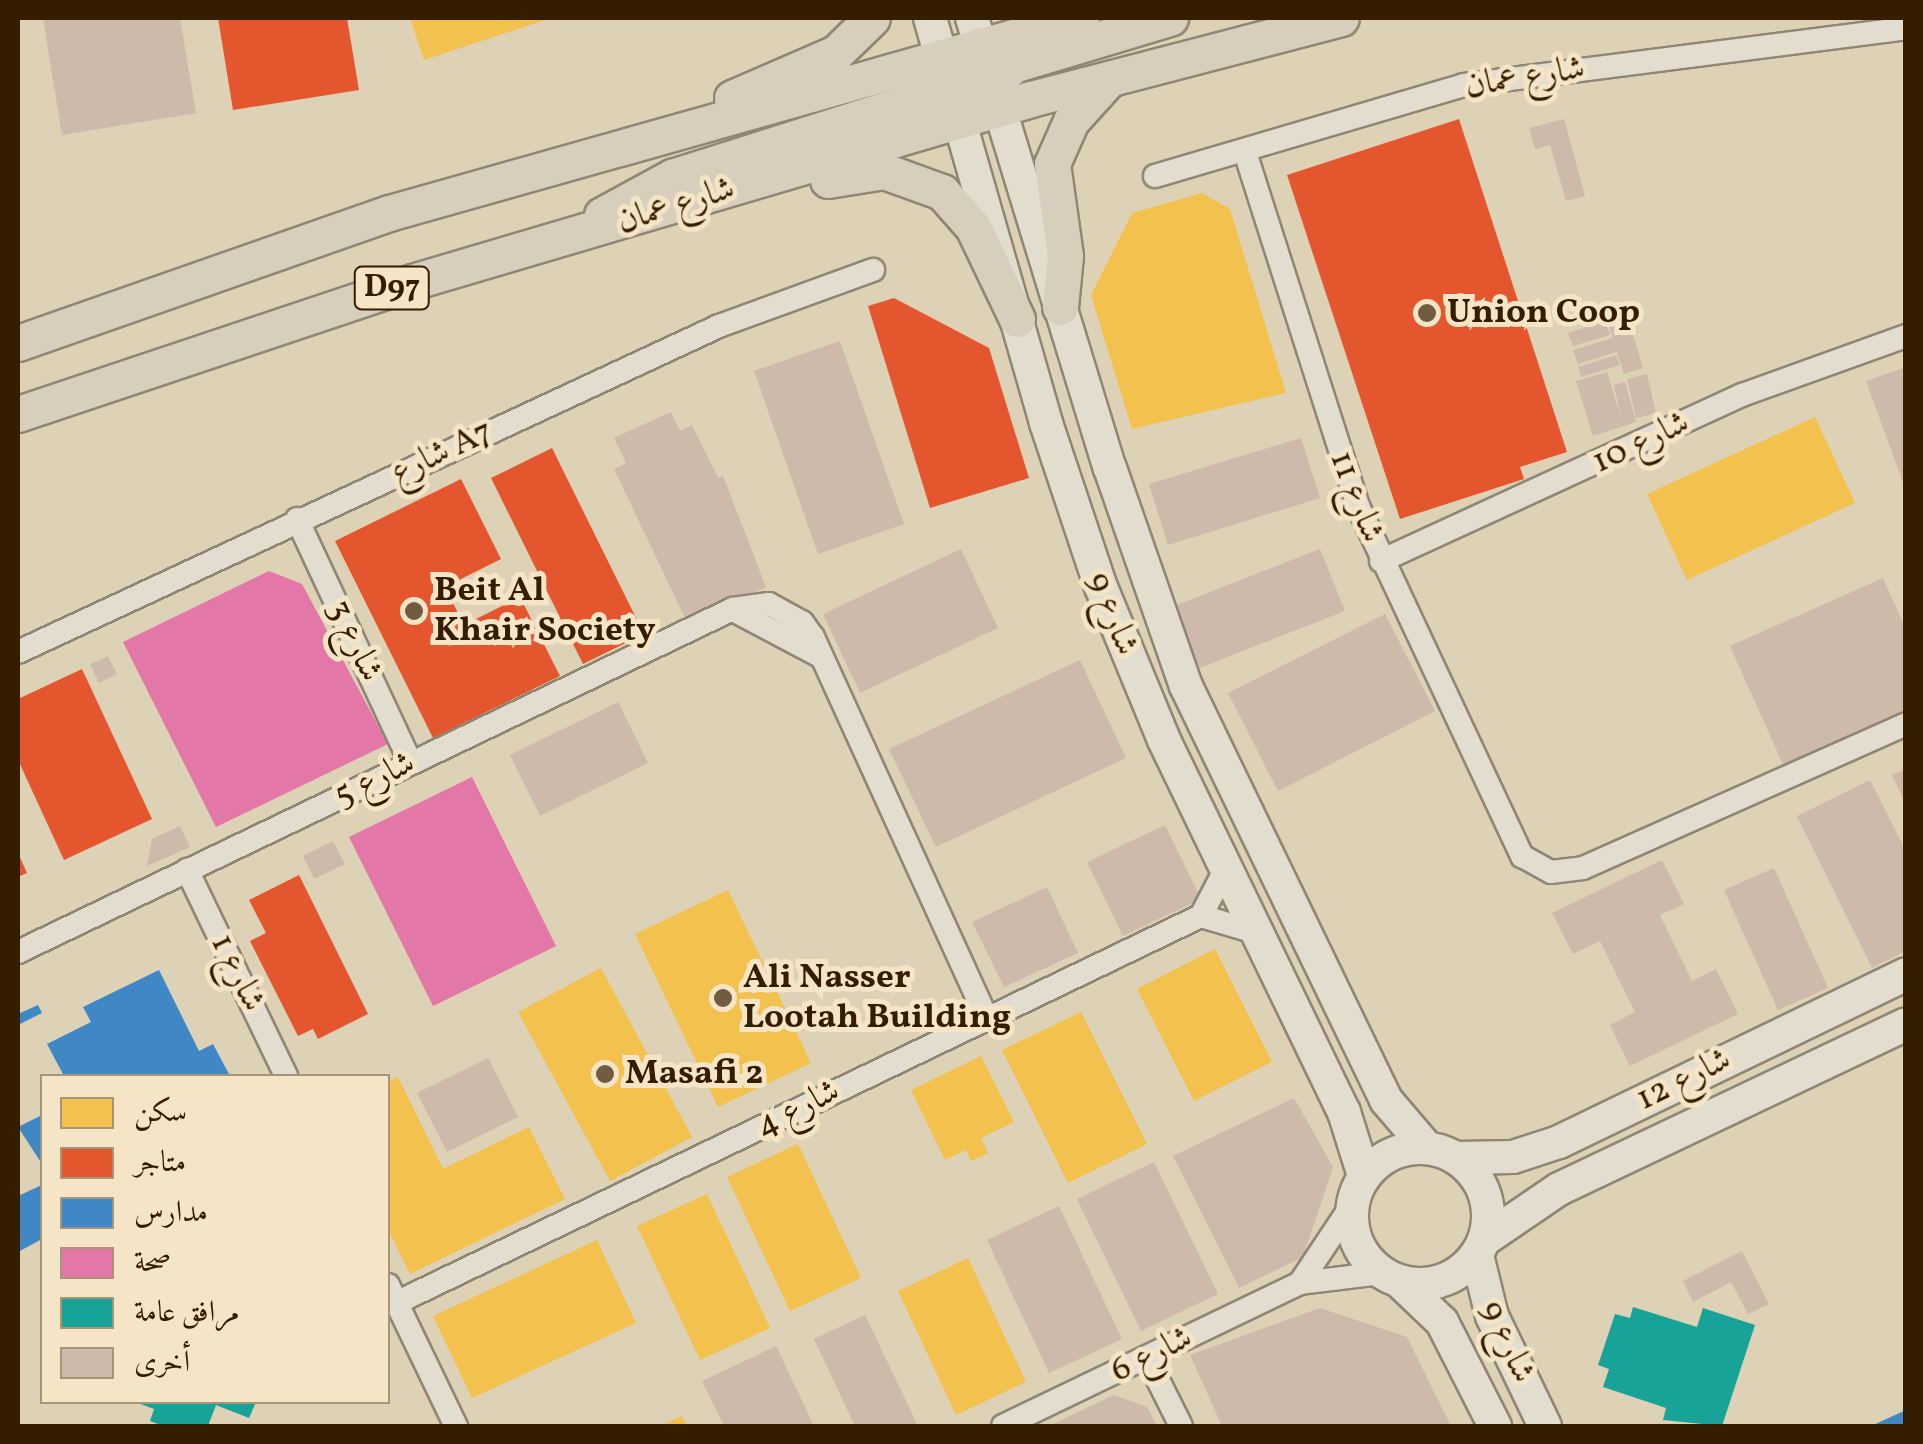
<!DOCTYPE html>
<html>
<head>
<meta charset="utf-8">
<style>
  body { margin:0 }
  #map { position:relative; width:1923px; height:1444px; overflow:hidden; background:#ddd1b6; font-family:Vollkorn,Amiri,serif }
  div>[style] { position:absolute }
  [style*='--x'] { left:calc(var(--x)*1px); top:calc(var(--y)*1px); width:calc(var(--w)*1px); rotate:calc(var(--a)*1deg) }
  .homes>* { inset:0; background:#f2c14e }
  .shops>* { inset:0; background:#e4572e }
  .schools>* { inset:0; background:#3f88c5 }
  .health>* { inset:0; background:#e377a8 }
  .public>* { inset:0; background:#17a398 }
  .building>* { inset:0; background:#cebaaa }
  .roads { filter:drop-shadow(2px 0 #8f8673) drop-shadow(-2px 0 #8f8673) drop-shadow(0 2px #8f8673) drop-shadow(0 -2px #8f8673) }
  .street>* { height:22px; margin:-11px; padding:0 11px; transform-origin:11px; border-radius:11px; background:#e3ddd0 }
  .secondary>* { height:32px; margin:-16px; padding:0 16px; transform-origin:16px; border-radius:16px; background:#e3ddd0 }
  .secondary>.ring { margin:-16px; padding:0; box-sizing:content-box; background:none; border:32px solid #e3ddd0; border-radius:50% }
  .primary>* { height:35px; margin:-17.5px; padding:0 17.5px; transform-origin:17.5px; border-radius:17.5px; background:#d7cebc }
  .dots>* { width:28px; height:28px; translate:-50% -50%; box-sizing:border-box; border:5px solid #f3e5c6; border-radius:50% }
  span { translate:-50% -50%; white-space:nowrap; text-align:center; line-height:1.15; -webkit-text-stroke:10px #f3e5c6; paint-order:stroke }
  .shield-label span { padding:2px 8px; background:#f3e5c6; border:2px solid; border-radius:8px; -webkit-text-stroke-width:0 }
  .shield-label { font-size:32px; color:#351d00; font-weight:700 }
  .street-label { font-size:35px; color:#351d00 }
  .poi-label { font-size:35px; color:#351d00; font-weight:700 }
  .left { translate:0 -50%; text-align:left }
  .frame { position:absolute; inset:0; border:20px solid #351d00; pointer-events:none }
  .legend { position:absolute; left:40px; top:1074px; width:350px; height:330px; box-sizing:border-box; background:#f3e5c6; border:2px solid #a79577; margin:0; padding:12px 18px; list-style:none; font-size:30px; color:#351d00 }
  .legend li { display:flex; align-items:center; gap:20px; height:50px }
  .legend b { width:50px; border:2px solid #a79577 }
</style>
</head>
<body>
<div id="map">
  <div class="homes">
    <div style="clip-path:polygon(410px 18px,551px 18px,424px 60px)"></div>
    <div style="clip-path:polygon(1202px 193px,1230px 209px,1286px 393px,1132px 429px,1091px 295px,1132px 213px)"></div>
    <div style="clip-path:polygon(1815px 417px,1855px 503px,1687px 580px,1647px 494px)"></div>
    <div style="clip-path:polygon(728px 890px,811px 1063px,718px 1107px,635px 934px)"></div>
    <div style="clip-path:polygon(1215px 949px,1272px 1062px,1194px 1101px,1137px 989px)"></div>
    <div style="clip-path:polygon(601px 968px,692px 1137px,610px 1181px,518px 1012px)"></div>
    <div style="clip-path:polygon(1081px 1012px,1147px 1144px,1068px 1183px,1002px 1050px)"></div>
    <div style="clip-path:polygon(981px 1056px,1014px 1122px,981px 1138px,988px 1153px,971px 1161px,966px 1150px,945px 1160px,911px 1090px)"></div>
    <div style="clip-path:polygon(398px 1077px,443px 1169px,529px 1127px,565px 1199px,410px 1274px,388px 1229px,388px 1082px)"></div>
    <div style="clip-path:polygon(798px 1144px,861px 1278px,790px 1311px,727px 1177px)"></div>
    <div style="clip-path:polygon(707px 1194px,770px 1328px,700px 1360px,637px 1226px)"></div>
    <div style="clip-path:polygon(597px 1240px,636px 1323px,472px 1398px,433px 1316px)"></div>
    <div style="clip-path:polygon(968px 1258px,1026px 1382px,956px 1415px,898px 1291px)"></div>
    <div style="clip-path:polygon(682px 1416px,687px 1426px,660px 1426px)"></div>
  </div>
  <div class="shops">
    <div style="clip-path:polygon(218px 18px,347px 18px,359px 90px,233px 110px)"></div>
    <div style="clip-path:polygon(1459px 119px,1567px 452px,1520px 467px,1524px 479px,1400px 519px,1287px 175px)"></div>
    <div style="clip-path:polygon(894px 298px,989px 348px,1029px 478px,930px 508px,868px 306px)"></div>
    <div style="clip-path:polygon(552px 448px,644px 634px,583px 664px,491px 478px)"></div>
    <div style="clip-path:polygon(461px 479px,501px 559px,445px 587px,464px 625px,520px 597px,560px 676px,433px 738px,335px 541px)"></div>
    <div style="clip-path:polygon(82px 669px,152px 819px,64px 860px,18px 760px,18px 699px)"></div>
    <div style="clip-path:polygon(18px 853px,27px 873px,18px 877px)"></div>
    <div style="clip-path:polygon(299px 875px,368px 1014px,318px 1039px,313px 1029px,298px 1036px,250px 941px,266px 933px,249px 900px)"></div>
  </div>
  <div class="schools">
    <div style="clip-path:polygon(159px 970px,199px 1051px,213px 1044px,230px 1076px,64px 1076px,47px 1044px,91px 1022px,83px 1007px)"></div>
    <div style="clip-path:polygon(38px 1005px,42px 1013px,18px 1025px,18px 1014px)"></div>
    <div style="clip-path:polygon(42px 1115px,42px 1164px,18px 1127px)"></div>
    <div style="clip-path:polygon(42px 1185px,42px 1239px,18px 1252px,18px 1196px)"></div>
    <div style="clip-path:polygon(1906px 1410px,1906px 1426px,1871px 1426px)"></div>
  </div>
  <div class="health">
    <div style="clip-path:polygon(269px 571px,302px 584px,388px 744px,216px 827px,123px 642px)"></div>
    <div style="clip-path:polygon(472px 777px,556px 946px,433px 1006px,349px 837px)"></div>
  </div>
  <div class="public">
    <div style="clip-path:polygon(1633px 1307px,1697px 1327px,1703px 1308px,1755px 1325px,1722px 1426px,1663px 1420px,1666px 1408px,1603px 1387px,1609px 1369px,1598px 1365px,1615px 1314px,1630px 1318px)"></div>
    <div style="clip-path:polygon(135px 1402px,256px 1402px,249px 1418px,216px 1405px,208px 1426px,163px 1426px,150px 1421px,154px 1409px)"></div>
  </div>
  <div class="building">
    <div style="clip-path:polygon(43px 18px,180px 18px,196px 113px,62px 135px)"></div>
    <div style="clip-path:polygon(1564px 119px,1585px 196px,1566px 201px,1550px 145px,1535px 149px,1529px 128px)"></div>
    <div style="clip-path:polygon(1622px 305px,1623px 312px,1607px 316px,1605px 309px)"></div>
    <div style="clip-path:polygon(1582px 314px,1585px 323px,1567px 328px,1564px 319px)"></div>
    <div style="clip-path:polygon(1627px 314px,1643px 368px,1624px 374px,1617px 352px,1578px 364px,1573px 350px,1613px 338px,1607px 320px)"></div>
    <div style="clip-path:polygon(1606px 321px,1610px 335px,1573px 346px,1568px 333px)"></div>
    <div style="clip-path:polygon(840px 341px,904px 524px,818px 554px,754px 371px)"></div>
    <div style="clip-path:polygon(1616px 355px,1620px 365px,1581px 377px,1578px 367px)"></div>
    <div style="clip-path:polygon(1906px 367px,1906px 488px,1905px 488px,1866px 381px)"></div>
    <div style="clip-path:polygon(1607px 372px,1621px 418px,1614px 385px,1625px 382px,1636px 422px,1593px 436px,1576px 381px)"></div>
    <div style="clip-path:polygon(1647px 374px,1656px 413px,1636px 418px,1627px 379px)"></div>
    <div style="clip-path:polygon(671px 412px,680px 431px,692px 425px,718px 478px,723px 476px,766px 587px,688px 624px,614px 469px,626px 463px,614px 438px)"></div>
    <div style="clip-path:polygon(1301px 438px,1320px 498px,1168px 545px,1149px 484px)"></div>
    <div style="clip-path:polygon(961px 549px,998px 628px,860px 693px,823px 614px)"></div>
    <div style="clip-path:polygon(1320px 549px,1345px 611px,1184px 674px,1159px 612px)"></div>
    <div style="clip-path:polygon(1883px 578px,1906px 629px,1906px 715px,1785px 769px,1730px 646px)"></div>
    <div style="clip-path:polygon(1385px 614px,1435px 711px,1278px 791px,1228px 693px)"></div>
    <div style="clip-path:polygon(108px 656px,117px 674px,99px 683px,90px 664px)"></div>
    <div style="clip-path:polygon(1080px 660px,1126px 758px,936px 847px,889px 749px)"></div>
    <div style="clip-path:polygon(618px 702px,648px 763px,540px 816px,510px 755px)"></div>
    <div style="clip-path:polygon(1906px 769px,1906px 805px,1892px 775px)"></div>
    <div style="clip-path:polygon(1870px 780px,1906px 851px,1906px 951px,1872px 968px,1797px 816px)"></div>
    <div style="clip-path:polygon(1165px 825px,1201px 899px,1123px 936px,1087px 862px)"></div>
    <div style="clip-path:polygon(180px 826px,190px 847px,147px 866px,152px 839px)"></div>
    <div style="clip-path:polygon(333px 841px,345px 864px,314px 879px,303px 856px)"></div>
    <div style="clip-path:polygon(1662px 860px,1684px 904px,1660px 915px,1692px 981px,1716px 969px,1738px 1014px,1630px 1066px,1610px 1025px,1635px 1012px,1600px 941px,1573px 954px,1552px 913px)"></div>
    <div style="clip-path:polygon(1774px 868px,1828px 988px,1778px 1010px,1724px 890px)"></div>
    <div style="clip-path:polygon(1047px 887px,1078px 953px,1004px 987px,972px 922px)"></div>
    <div style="clip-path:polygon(488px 1058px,518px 1117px,447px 1152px,417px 1093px)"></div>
    <div style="clip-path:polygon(1294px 1098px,1333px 1167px,1303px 1257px,1239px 1288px,1173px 1156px)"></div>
    <div style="clip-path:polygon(1154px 1162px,1218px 1294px,1141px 1331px,1077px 1199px)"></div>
    <div style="clip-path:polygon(1059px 1206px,1122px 1339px,1049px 1373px,987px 1240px)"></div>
    <div style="clip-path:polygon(1742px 1251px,1769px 1304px,1748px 1314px,1731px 1282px,1693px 1302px,1683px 1281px)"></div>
    <div style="clip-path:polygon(1320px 1308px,1407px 1337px,1451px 1426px,1222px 1426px,1190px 1355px)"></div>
    <div style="clip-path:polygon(865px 1315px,918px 1426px,855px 1426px,814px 1339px)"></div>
    <div style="clip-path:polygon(776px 1346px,814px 1426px,724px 1426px,702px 1381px)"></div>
    <div style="clip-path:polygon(1114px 1395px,1147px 1407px,1157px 1426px,1049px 1426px)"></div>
  </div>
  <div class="roads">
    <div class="street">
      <div style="--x:1245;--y:152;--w:372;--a:72.3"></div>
      <div style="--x:1358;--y:506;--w:387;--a:64.9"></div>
      <div style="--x:1522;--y:856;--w:33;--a:29"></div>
      <div style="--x:1551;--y:872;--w:32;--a:-7"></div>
      <div style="--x:1583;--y:868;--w:354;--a:-24"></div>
      <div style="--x:1155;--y:176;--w:322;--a:-16.4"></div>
      <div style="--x:1464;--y:85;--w:446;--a:-7.3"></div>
      <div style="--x:297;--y:519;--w:269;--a:65"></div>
      <div style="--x:1381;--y:561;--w:397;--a:-24.7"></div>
      <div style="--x:1742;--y:395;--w:174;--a:-19.8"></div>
      <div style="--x:733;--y:610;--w:96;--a:27.9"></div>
      <div style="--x:18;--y:652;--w:773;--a:-24.94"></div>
      <div style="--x:719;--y:326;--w:164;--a:-20"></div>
      <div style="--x:187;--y:870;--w:229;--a:64.3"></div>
      <div style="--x:1201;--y:916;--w:56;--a:16.5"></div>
      <div style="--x:18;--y:952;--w:793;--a:-25.63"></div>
      <div style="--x:733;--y:609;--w:36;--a:-8"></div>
      <div style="--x:769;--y:604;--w:38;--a:29"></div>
      <div style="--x:802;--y:622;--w:19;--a:54"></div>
      <div style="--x:813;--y:637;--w:419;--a:65.5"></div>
      <div style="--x:1300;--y:1283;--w:94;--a:-56.3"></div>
      <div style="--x:388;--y:1285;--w:157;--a:64.3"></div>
      <div style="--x:396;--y:1303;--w:893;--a:-25.68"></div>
      <div style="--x:1201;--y:916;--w:52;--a:-62.4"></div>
      <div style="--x:1147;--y:1358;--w:76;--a:63.4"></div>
      <div style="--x:1003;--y:1426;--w:330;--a:-25.7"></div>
      <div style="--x:1300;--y:1283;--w:83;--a:-7"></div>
    </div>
    <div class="secondary">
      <div style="--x:930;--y:18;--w:421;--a:74"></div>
      <div style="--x:1046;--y:423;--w:173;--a:71.5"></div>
      <div style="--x:1101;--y:587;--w:165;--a:67.6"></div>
      <div style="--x:1164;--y:740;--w:413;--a:64.2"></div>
      <div style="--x:1344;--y:1112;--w:67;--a:72.6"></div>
      <div style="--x:972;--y:18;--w:471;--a:73"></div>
      <div style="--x:1110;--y:468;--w:231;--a:70.8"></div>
      <div style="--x:1186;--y:686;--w:460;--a:64.2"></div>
      <div style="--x:1386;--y:1100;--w:63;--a:49.5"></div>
      <div class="ring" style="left:1352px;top:1148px;width:104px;height:104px"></div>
      <div style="--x:1456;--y:1158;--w:57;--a:-1"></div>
      <div style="--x:1513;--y:1157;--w:48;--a:-18.1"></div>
      <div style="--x:1559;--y:1142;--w:386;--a:-25.8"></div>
      <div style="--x:1484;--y:1240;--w:91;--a:-34.2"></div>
      <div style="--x:1559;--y:1189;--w:384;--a:-25.4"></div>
      <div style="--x:1477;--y:1255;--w:63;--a:76.2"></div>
      <div style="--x:1492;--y:1316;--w:122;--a:64.3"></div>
      <div style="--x:1400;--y:1282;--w:58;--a:43.6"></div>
      <div style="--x:1442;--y:1322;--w:117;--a:63"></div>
    </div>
    <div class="primary">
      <div style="--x:732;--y:98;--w:113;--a:-23.4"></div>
      <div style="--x:836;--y:53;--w:50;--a:-44.2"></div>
      <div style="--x:967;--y:111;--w:65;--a:-45"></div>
      <div style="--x:1013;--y:65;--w:164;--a:-16.7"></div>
      <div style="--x:828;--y:180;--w:57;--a:-9.1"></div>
      <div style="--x:884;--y:171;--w:62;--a:19.9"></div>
      <div style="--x:942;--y:192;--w:47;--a:48.5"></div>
      <div style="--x:973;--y:227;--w:102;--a:64.4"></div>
      <div style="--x:602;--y:215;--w:80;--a:-28.5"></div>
      <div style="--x:672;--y:177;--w:294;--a:-17.6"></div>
      <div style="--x:952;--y:88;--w:32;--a:-41"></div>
      <div style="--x:976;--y:67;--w:22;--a:-80"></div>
      <div style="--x:1060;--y:307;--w:51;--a:-84.4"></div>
      <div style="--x:1065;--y:256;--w:93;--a:-98"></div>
      <div style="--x:1052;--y:164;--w:47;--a:-66.2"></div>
      <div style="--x:1071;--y:121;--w:57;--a:-47.9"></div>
      <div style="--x:18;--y:343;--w:393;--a:-19.3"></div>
      <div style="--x:389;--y:213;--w:719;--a:-15.74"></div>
      <div style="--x:18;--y:414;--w:416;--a:-18.5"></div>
      <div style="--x:412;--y:282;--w:645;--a:-16.47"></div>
      <div style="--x:1031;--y:99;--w:320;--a:-14.6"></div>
    </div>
  </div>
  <div class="dots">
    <div style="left:1427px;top:313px;background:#705c40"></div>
    <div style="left:414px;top:611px;background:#705c40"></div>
    <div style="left:723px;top:998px;background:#705c40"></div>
    <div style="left:605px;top:1074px;background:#705c40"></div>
  </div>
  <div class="shield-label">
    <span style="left:392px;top:288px">D97</span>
  </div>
  <div class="street-label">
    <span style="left:1525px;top:78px;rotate:-9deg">شارع عمان</span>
    <span style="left:676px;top:206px;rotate:-17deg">شارع عمان</span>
    <span style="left:1641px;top:443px;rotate:-25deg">شارع 10</span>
    <span style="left:442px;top:453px;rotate:-25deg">شارع A7</span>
    <span style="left:1356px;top:497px;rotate:69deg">شارع 11</span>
    <span style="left:1112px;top:614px;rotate:69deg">شارع 9</span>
    <span style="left:354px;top:641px;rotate:65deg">شارع 3</span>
    <span style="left:375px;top:780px;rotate:-26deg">شارع 5</span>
    <span style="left:237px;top:973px;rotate:64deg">شارع 1</span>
    <span style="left:1684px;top:1080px;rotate:-26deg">شارع 12</span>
    <span style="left:798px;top:1109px;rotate:-26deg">شارع 4</span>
    <span style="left:1507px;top:1342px;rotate:66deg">شارع 9</span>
    <span style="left:1152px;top:1355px;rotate:-26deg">شارع 6</span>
  </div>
  <div class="poi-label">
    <span class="left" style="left:1447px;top:313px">Union Coop</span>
    <span class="left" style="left:434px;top:611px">Beit Al<br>Khair Society</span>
    <span class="left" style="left:743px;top:998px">Ali Nasser<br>Lootah Building</span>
    <span class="left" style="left:625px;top:1074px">Masafi 2</span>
  </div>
  <div class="frame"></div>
  <ul class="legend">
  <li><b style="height:28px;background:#f2c14e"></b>سكن</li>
  <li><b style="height:28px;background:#e4572e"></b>متاجر</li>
  <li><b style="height:28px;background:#3f88c5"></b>مدارس</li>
  <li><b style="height:28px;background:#e377a8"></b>صحة</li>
  <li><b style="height:28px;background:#17a398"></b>مرافق عامة</li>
  <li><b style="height:28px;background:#cebaaa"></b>أخرى</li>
  </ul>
</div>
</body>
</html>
